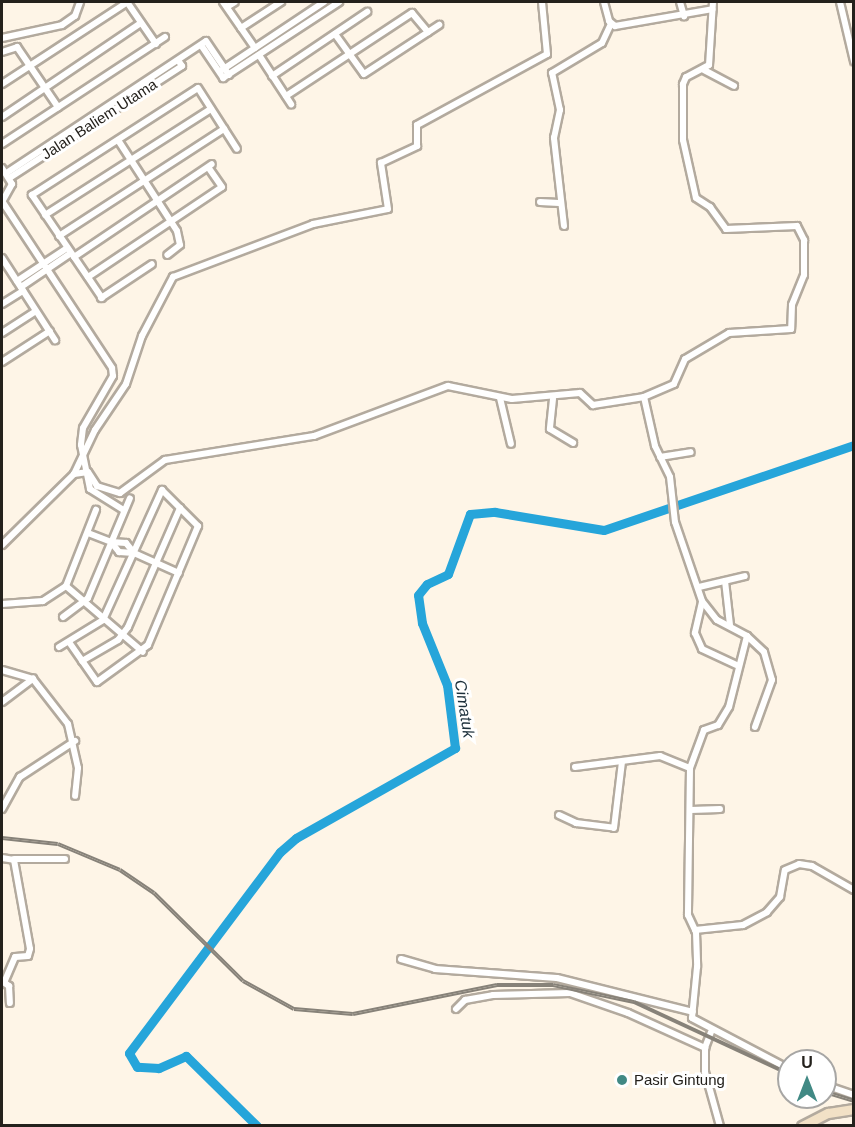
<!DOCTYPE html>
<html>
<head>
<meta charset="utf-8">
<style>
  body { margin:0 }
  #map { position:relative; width:855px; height:1127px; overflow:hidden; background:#fef5e7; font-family:Arial,sans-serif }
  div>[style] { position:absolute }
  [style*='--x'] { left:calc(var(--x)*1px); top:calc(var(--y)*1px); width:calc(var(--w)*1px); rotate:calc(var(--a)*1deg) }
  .river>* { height:9px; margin:-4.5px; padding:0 4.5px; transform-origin:4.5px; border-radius:4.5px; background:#26a5da }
  .roads { filter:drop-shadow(2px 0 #b3aa9e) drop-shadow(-2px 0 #b3aa9e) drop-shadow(0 2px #b3aa9e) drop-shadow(0 -2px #b3aa9e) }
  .minor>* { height:6px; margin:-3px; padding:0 3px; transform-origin:3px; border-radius:3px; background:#fff }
  .secondary>* { height:9px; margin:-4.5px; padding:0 4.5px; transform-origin:4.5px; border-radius:4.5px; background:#f2e1c6 }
  .rail>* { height:4px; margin-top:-2px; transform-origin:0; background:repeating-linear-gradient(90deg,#fff 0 4.5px,#878279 0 9px); box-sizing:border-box; border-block:2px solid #878279 }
  .dots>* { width:16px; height:16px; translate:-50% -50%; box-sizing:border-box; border:3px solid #fff; border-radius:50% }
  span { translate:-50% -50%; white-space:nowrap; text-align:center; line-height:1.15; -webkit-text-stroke:6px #fff; paint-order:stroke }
  .street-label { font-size:15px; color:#24211c }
  .poi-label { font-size:15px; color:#24211c }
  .left { translate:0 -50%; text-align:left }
  .water-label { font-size:16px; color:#1d303b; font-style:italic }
  .frame { position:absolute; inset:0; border:3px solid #24211c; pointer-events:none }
  .north { position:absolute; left:777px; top:1049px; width:60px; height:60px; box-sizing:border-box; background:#fff; border:2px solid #a7a6a4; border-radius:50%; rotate:0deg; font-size:16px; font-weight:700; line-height:24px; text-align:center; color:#24211c }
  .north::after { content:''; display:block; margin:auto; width:21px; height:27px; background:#418984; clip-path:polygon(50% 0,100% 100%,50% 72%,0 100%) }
</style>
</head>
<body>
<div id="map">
  <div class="river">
    <div style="--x:257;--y:1126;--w:100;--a:-135.4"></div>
    <div style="--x:186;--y:1056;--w:30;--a:156"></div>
    <div style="--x:159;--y:1068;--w:22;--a:-177"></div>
    <div style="--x:137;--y:1067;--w:16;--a:-120"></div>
    <div style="--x:129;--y:1053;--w:251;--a:-53.1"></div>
    <div style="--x:280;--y:852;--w:21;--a:-41"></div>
    <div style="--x:296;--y:838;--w:183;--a:-29.5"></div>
    <div style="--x:455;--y:748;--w:64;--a:-97.2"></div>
    <div style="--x:447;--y:685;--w:67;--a:-112"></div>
    <div style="--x:422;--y:623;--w:28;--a:-98"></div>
    <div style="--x:418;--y:595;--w:14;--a:-51"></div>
    <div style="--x:427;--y:584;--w:23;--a:-25"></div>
    <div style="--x:448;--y:574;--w:64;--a:-69.9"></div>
    <div style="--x:470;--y:514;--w:25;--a:-5"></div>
    <div style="--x:495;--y:512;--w:110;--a:9.4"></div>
    <div style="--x:604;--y:530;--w:264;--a:-18.8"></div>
  </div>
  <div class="roads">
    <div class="minor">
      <div style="--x:127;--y:2;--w:51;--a:55.4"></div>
      <div style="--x:223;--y:2;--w:56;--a:55.2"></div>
      <div style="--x:604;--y:2;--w:20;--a:75"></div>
      <div style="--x:609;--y:21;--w:8;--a:40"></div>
      <div style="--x:615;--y:26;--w:99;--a:-9.8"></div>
      <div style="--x:680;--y:2;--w:15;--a:74"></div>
      <div style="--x:713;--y:2;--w:63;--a:93.6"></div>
      <div style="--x:709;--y:65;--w:26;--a:152"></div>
      <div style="--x:686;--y:77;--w:8;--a:113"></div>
      <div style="--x:683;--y:84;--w:56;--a:90"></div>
      <div style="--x:683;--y:140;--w:59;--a:77.4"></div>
      <div style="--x:696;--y:198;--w:17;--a:33"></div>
      <div style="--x:710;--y:207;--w:27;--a:54"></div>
      <div style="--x:726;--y:229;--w:71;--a:-2.4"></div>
      <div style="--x:797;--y:226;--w:16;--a:63"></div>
      <div style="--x:804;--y:240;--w:35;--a:90"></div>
      <div style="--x:804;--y:275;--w:32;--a:112"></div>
      <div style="--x:792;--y:305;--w:24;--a:92"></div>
      <div style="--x:791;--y:329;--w:62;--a:176.3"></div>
      <div style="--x:729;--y:333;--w:51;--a:149.4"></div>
      <div style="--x:685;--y:359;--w:27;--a:114"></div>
      <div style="--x:674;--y:384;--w:33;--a:157"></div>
      <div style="--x:644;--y:397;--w:50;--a:77.3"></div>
      <div style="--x:655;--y:446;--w:34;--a:64"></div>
      <div style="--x:670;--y:477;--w:45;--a:83.7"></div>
      <div style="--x:675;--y:522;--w:83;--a:71.1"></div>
      <div style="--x:702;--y:601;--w:24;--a:52"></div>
      <div style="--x:717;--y:620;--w:34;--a:28"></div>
      <div style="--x:747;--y:636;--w:73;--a:104.2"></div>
      <div style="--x:729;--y:707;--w:21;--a:121"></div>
      <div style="--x:718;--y:725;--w:15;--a:160"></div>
      <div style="--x:704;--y:730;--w:40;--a:110.2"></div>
      <div style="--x:690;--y:768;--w:147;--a:90.8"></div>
      <div style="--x:688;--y:915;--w:19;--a:65"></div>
      <div style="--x:696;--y:932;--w:35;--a:88"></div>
      <div style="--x:697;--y:967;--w:51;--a:95.6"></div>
      <div style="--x:692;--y:1018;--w:110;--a:27.7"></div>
      <div style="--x:840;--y:2;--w:61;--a:76.7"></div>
      <div style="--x:227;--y:7;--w:9;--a:-32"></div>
      <div style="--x:241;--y:28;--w:48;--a:-33"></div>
      <div style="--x:335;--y:34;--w:49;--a:54.1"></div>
      <div style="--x:364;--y:74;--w:90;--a:-33.2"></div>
      <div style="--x:2;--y:38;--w:61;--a:-12.2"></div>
      <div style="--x:62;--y:25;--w:16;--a:-35"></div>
      <div style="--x:75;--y:16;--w:15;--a:-70"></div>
      <div style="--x:201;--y:45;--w:40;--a:56"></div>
      <div style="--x:223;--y:78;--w:139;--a:-33.2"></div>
      <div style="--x:2;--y:52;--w:16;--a:-18"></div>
      <div style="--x:17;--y:47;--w:73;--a:55.7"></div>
      <div style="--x:259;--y:55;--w:59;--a:56.9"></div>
      <div style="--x:222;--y:70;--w:123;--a:-33.7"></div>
      <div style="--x:704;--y:70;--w:34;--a:28"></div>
      <div style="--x:272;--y:76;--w:115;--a:-34"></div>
      <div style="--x:2;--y:84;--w:150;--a:-33.1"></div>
      <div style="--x:286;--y:96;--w:151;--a:-33.4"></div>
      <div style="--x:412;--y:13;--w:25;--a:50"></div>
      <div style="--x:2;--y:117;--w:168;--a:-34.1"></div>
      <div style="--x:118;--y:140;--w:108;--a:57"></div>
      <div style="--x:177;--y:231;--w:14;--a:78"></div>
      <div style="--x:180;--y:245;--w:16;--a:142"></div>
      <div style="--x:2;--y:144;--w:195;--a:-33.3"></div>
      <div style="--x:2;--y:168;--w:19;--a:58"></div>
      <div style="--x:12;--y:184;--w:21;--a:119"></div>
      <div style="--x:8;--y:172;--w:237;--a:-33.5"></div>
      <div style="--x:206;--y:41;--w:41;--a:55.9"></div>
      <div style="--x:11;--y:177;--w:204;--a:-33"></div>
      <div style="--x:182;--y:66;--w:7;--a:-124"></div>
      <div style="--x:2;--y:201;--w:200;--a:56.6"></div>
      <div style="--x:112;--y:368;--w:8;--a:83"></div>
      <div style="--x:113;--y:376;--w:60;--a:120"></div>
      <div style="--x:83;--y:428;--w:17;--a:97"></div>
      <div style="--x:81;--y:445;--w:45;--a:78.4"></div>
      <div style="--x:90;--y:489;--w:40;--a:32"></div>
      <div style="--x:540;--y:202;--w:19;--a:3"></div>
      <div style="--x:45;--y:215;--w:197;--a:-32.6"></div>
      <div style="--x:564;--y:226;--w:89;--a:-96.5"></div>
      <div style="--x:554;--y:138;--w:29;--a:-78"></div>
      <div style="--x:560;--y:110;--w:38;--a:-102"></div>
      <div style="--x:552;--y:73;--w:58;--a:-31"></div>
      <div style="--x:602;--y:43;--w:21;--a:-65"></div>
      <div style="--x:59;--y:236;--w:197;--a:-33"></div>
      <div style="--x:74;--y:257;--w:166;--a:-34"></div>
      <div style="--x:2;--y:258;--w:98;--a:57.1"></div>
      <div style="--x:88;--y:277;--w:161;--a:-33.9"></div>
      <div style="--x:222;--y:187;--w:24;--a:-125"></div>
      <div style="--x:17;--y:281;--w:60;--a:-33.4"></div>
      <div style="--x:21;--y:287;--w:60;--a:-34.2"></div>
      <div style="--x:101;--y:298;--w:61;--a:-33.7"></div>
      <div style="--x:102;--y:298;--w:125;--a:-124.2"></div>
      <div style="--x:32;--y:195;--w:197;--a:-32.8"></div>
      <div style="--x:198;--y:88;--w:72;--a:57.4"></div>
      <div style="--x:2;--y:304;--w:25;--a:-32"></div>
      <div style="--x:2;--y:333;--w:40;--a:-32.9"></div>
      <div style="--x:2;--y:362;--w:57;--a:-32.9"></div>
      <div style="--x:500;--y:398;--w:47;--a:76.6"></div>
      <div style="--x:553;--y:399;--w:30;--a:96"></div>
      <div style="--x:550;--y:429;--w:27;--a:31"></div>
      <div style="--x:660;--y:457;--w:31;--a:-9"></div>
      <div style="--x:74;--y:474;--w:14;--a:-8"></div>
      <div style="--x:88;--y:472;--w:17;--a:57"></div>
      <div style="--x:97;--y:486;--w:24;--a:17"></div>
      <div style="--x:120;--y:493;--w:56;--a:-36.3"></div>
      <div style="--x:165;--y:460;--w:151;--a:-9.2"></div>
      <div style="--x:314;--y:436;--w:143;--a:-20.5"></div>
      <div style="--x:448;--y:386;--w:65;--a:11.5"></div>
      <div style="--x:512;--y:399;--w:68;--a:-5"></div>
      <div style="--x:580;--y:393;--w:18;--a:43"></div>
      <div style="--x:593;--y:405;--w:52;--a:-8.9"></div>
      <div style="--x:88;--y:533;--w:25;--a:21"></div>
      <div style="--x:111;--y:542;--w:13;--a:51"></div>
      <div style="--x:119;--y:552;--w:15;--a:4"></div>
      <div style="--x:134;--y:553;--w:49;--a:24"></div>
      <div style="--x:111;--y:542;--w:15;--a:4"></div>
      <div style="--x:126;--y:543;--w:13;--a:51"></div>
      <div style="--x:2;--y:545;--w:101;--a:-44.6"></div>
      <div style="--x:74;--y:474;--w:49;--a:-64.5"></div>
      <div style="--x:95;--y:430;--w:55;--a:-56"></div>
      <div style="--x:126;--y:384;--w:51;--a:-71.6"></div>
      <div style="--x:142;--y:336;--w:67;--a:-62.3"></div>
      <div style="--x:173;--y:277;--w:150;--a:-20.7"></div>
      <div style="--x:313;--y:224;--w:76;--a:-11.3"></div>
      <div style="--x:388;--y:209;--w:47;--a:-98.7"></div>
      <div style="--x:381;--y:163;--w:40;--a:-25"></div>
      <div style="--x:417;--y:146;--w:21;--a:-90"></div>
      <div style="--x:417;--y:125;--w:148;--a:-28.6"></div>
      <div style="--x:547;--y:54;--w:52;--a:-95.5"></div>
      <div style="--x:725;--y:581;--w:44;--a:83.5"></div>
      <div style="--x:66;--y:586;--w:101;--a:40.6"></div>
      <div style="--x:699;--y:587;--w:47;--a:-13.4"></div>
      <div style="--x:702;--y:602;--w:32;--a:103"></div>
      <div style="--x:695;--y:633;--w:17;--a:66"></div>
      <div style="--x:702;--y:649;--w:38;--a:25"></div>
      <div style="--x:2;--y:604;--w:41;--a:-4.2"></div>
      <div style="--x:43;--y:601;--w:27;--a:-33"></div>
      <div style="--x:66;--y:586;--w:82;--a:-68.5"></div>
      <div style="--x:63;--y:617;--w:31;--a:-37"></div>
      <div style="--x:88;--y:598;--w:108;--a:-67.2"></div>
      <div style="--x:747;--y:636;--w:23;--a:43"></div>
      <div style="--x:764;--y:652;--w:29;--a:74"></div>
      <div style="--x:772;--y:680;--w:50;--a:109.9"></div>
      <div style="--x:59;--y:647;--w:52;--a:-31.5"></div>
      <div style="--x:103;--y:620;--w:143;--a:-65.6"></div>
      <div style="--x:162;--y:490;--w:51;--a:45"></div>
      <div style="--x:198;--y:526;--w:129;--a:112.8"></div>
      <div style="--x:148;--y:645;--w:63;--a:144"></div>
      <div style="--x:97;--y:682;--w:49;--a:-125"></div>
      <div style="--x:82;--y:661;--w:42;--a:-30.3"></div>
      <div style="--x:118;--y:640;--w:16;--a:-52"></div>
      <div style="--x:128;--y:627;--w:130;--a:-66.4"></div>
      <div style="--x:2;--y:670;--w:32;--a:16"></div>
      <div style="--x:33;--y:679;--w:57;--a:52.1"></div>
      <div style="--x:68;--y:724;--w:45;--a:77.2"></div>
      <div style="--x:78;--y:768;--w:28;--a:96"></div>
      <div style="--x:2;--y:702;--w:39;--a:-37"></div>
      <div style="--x:575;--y:767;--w:86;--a:-7.4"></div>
      <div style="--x:660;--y:756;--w:32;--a:22"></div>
      <div style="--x:2;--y:809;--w:37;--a:-61"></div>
      <div style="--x:20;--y:777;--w:66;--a:-33.2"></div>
      <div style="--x:691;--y:810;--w:29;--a:-2"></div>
      <div style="--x:559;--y:815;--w:19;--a:25"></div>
      <div style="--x:576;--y:823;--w:38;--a:7"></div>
      <div style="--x:614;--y:828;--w:66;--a:-83.1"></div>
      <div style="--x:2;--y:858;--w:12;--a:9"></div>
      <div style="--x:14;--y:860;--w:90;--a:79.8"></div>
      <div style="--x:30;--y:949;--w:7;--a:106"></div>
      <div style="--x:28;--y:956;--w:13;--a:176"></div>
      <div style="--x:15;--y:957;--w:26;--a:113"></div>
      <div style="--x:14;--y:859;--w:51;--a:0"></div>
      <div style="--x:695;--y:930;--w:48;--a:-5.9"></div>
      <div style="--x:743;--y:925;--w:27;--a:-28"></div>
      <div style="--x:767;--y:912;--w:20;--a:-49"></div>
      <div style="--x:780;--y:897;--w:27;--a:-80"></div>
      <div style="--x:785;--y:870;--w:15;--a:-23"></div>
      <div style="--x:799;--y:864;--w:13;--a:9"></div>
      <div style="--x:812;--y:866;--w:48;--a:29.7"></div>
      <div style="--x:401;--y:959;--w:35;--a:16"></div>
      <div style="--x:435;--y:969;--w:122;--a:4.2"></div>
      <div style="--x:557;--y:978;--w:140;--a:14"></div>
      <div style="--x:2;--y:981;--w:9;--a:36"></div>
      <div style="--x:9;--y:986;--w:17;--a:87"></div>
      <div style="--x:456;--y:1009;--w:13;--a:-45"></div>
      <div style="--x:465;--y:1000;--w:28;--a:-10"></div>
      <div style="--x:493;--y:995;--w:77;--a:-1.5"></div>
      <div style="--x:570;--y:993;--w:61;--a:19"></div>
      <div style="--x:628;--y:1013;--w:85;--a:24.4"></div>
      <div style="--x:711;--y:1032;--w:17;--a:111"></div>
      <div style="--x:705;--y:1048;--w:24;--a:90"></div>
      <div style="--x:705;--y:1072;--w:56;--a:74.5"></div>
      <div style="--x:825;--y:1085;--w:31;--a:19"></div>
    </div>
    <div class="secondary">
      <div style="--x:802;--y:1126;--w:29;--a:-27"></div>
      <div style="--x:828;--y:1113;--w:26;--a:-9"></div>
    </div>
  </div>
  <div class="rail">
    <div style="--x:2;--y:838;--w:56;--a:6.1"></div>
    <div style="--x:58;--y:844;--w:67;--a:22.8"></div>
    <div style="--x:120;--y:870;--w:41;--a:34.1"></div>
    <div style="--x:154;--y:893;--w:125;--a:44.7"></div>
    <div style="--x:243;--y:981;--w:58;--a:28.8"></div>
    <div style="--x:294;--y:1009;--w:59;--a:4.8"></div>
    <div style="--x:353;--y:1014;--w:147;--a:-11.4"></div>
    <div style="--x:497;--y:985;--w:56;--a:0"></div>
    <div style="--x:553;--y:985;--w:83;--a:11.9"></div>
    <div style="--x:634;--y:1002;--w:171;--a:24.9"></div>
    <div style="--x:825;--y:1092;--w:30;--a:17"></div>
  </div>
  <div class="dots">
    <div style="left:622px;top:1080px;background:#418984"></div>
  </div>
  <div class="street-label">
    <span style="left:99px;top:119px;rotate:-33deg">Jalan Baliem Utama</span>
  </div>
  <div class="poi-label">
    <span class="left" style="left:634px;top:1080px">Pasir Gintung</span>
  </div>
  <div class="water-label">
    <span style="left:464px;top:709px;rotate:81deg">Cimatuk</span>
  </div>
  <div class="frame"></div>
  <div class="north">U</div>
</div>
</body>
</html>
